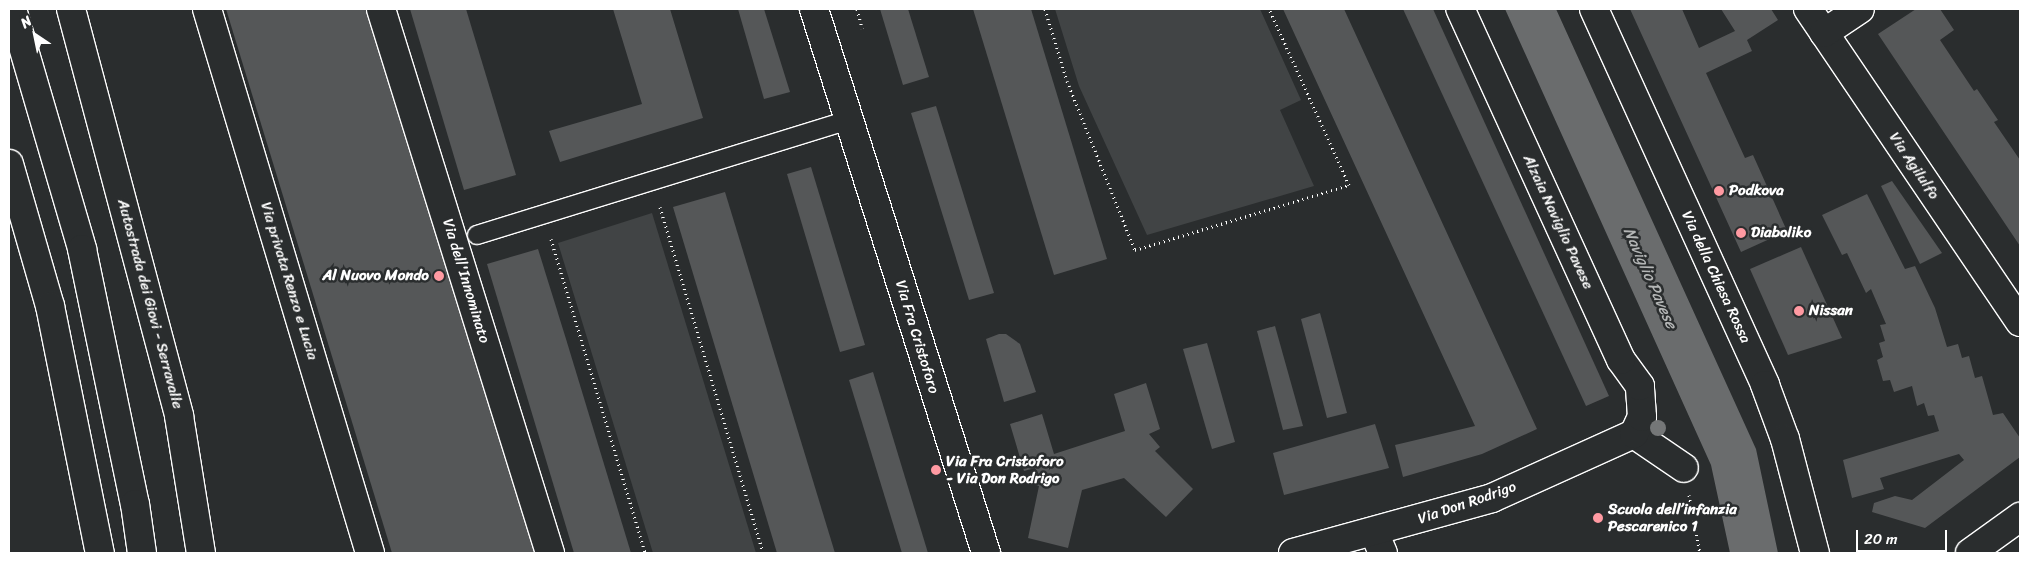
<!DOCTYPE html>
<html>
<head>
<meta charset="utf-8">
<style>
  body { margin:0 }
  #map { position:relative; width:2029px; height:562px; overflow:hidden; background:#2a2d2e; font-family:Sriracha,sans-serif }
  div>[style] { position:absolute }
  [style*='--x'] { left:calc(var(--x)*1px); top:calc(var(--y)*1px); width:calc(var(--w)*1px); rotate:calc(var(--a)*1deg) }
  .green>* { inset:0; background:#414445 }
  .water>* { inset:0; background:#6a6c6d }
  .building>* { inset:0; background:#555758 }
  .path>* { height:3px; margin-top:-1.5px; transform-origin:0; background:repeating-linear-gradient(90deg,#fff 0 1px,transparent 0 5px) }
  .roads { filter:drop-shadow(1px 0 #fff) drop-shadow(-1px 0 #fff) drop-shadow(0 1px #fff) drop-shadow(0 -1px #fff) }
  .service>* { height:18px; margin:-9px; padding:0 9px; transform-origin:9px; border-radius:9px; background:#2a2d2e }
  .minor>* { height:28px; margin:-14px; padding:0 14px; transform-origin:14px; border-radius:14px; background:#2a2d2e }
  .primary>* { height:28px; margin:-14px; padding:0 14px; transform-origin:14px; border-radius:14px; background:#2a2d2e }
  .motorway>* { height:28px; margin:-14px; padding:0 14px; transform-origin:14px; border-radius:14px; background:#2a2d2e }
  .trees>* { width:16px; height:16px; margin:-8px; border-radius:50%; background:#757778 }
  .dots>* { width:14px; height:14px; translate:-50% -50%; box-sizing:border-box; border:2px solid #2a2d2e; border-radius:50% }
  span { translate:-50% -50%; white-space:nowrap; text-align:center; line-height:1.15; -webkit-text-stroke:5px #2a2d2e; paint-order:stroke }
  .street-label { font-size:15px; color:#fff }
  .poi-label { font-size:15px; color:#fff; font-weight:700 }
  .left { translate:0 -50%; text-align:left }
  .right { translate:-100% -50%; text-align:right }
  .water-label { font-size:16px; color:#b4b6b6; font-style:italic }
  .frame { position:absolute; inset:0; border:10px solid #fff; pointer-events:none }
  .north { position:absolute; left:10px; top:10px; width:50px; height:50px; -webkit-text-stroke:4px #2a2d2e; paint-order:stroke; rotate:326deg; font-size:14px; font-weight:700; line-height:20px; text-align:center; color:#fff }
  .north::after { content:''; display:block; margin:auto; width:18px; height:22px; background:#fff; clip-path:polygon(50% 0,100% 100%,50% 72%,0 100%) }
  .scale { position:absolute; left:1856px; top:530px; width:91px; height:22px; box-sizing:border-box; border:2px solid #fff; border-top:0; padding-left:6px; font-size:15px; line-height:18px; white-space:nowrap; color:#fff; -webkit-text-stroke:4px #2a2d2e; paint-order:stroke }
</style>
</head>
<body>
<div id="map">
  <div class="green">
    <div style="clip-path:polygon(1055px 9px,1260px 9px,1301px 100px,1280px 110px,1314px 186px,1147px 235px,1079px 86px)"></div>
    <div style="clip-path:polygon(652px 213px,756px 553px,653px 553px,558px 243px)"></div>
  </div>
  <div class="water">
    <div style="clip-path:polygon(1505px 9px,1556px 9px,1756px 449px,1778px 553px,1730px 553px,1711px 465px)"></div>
  </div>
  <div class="building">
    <div style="clip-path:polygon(226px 9px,370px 9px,535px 553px,392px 553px)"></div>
    <div style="clip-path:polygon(410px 9px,466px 9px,516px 175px,464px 190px)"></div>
    <div style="clip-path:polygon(613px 9px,670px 9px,703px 118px,560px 162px,549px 131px,642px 104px)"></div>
    <div style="clip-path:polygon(738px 9px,764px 9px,790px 92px,764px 99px)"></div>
    <div style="clip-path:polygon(880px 9px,908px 9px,929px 77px,903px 85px)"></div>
    <div style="clip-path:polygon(973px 9px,1031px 9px,1107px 259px,1054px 275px)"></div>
    <div style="clip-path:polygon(1283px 9px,1344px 9px,1537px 429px,1482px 454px,1403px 477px,1395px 445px,1475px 426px)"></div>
    <div style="clip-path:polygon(1403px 9px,1433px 9px,1609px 396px,1586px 406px)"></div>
    <div style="clip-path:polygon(1630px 9px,1682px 9px,1699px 48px,1735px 31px,1721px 9px,1771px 9px,1778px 20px,1747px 40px,1752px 51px,1706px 73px,1745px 158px,1753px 155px,1787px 231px,1741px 252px)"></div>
    <div style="clip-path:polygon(1916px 9px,1940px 9px,1954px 30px,1940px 40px,1974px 91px,1977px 89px,1998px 120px,1994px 122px,2020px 160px,2020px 246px,1878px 34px)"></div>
    <div style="clip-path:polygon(936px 106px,994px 293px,969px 300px,911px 113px)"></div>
    <div style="clip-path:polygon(811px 167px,865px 345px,840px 352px,787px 174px)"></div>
    <div style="clip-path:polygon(1892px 181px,1942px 253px,1920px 264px,1881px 186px)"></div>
    <div style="clip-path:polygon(725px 192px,835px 553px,777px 553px,673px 207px)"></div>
    <div style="clip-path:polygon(1867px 194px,1905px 269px,1915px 266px,1935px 308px,1947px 347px,1958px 344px,1962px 358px,1969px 356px,1975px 378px,1982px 376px,1993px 415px,2003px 413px,2020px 438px,2020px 457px,1925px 528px,1872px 512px,1874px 503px,1895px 496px,1912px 500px,1964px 460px,1959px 454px,1880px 478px,1884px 489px,1852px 498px,1843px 460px,1939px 431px,1934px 415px,1928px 416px,1924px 403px,1917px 406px,1912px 386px,1894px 392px,1890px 380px,1883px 381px,1877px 360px,1883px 357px,1879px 343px,1885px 341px,1880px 325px,1886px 324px,1871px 289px,1866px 293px,1847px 253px,1842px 255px,1822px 215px)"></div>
    <div style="clip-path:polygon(1801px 247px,1842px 338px,1788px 355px,1750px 269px)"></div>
    <div style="clip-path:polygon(538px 249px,566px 339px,631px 553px,574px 553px,487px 264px)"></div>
    <div style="clip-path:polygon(1320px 313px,1347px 413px,1327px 418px,1301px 319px)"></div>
    <div style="clip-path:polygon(1275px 326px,1303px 426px,1283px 430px,1257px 331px)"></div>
    <div style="clip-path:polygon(999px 334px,1006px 334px,1020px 344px,1036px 392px,1004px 402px,986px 339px)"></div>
    <div style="clip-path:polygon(1207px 343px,1235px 442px,1212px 449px,1183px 349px)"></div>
    <div style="clip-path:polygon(873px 372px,928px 553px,902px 553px,849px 380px)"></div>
    <div style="clip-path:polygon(1146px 383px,1160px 429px,1149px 434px,1160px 447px,1155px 451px,1193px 489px,1166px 517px,1124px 478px,1082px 490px,1068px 548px,1028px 538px,1039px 486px,1034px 485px,1038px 473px,1035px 468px,1024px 471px,1010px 424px,1042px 414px,1054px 454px,1125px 431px,1114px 394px)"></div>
    <div style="clip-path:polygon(1375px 424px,1389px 468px,1284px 495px,1273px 453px)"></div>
  </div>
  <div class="path">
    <div style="--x:857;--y:9;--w:20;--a:75"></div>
    <div style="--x:1045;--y:9;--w:75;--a:73"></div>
    <div style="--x:1067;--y:81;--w:182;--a:68.1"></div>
    <div style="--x:1135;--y:250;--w:224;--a:-16.9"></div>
    <div style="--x:1349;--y:185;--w:193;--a:-114.4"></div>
    <div style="--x:660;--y:207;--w:361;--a:73.4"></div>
    <div style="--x:551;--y:239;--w:328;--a:73.3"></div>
    <div style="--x:1689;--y:495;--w:59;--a:79.3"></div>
  </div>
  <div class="roads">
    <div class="service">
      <div style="--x:477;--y:235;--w:389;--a:-17.2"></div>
    </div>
    <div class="minor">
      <div style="--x:207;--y:9;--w:568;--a:73.32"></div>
      <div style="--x:381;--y:9;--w:570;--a:72.74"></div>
      <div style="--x:814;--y:9;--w:571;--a:72.45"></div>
      <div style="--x:1808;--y:9;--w:378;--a:55.9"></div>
      <div style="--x:1824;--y:33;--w:43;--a:-33.7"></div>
      <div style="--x:1634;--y:434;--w:60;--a:34.2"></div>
      <div style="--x:1374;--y:532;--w:23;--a:67"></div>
      <div style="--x:1293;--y:553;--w:206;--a:-15.4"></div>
      <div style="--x:1492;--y:498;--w:156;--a:-24.3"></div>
      <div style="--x:1634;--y:434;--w:19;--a:-65"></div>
      <div style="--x:1642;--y:417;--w:31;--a:-94"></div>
      <div style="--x:1640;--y:386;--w:32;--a:-126"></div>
      <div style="--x:1621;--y:360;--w:386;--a:-114.6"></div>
      <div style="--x:1970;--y:553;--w:62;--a:-35.8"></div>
    </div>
    <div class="primary">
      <div style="--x:1594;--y:9;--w:413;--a:65.5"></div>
      <div style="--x:1765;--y:385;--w:58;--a:69.7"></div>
      <div style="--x:1785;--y:439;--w:118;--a:75.3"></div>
    </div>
    <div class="motorway">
      <div style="--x:12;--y:9;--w:250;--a:73.7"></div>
      <div style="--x:82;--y:249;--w:260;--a:78.3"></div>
      <div style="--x:135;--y:504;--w:49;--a:81.9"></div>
      <div style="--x:71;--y:9;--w:421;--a:75.1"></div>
      <div style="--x:179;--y:416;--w:139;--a:80.9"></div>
      <div style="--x:9;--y:164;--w:148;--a:73.9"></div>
      <div style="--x:50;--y:306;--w:252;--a:78.6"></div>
    </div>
  </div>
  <div class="trees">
    <div style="left:1658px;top:428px"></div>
  </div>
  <div class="dots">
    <div style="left:1719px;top:191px;background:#ff9aa2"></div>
    <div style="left:1741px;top:233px;background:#ff9aa2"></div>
    <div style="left:439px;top:276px;background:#ff9aa2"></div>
    <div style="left:1799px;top:311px;background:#ff9aa2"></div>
    <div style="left:936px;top:470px;background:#ff9aa2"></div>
    <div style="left:1598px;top:518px;background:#ff9aa2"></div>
  </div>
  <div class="street-label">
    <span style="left:1914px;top:166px;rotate:56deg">Via Agilulfo</span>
    <span style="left:1558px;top:222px;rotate:65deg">Alzaia Naviglio Pavese</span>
    <span style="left:1716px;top:277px;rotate:65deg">Via della Chiesa Rossa</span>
    <span style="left:289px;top:281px;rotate:73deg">Via privata Renzo e Lucia</span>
    <span style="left:466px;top:281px;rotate:73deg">Via dell'Innominato</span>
    <span style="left:150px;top:304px;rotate:75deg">Autostrada dei Giovi - Serravalle</span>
    <span style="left:917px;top:337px;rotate:73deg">Via Fra Cristoforo</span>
    <span style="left:1467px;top:503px;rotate:-19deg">Via Don Rodrigo</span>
  </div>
  <div class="poi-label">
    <span class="left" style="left:1729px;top:191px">Podkova</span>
    <span class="left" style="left:1751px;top:233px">Diaboliko</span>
    <span class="right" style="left:429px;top:276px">Al Nuovo Mondo</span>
    <span class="left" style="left:1809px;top:311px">Nissan</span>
    <span class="left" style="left:946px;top:470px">Via Fra Cristoforo<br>- Via Don Rodrigo</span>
    <span class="left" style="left:1608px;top:518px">Scuola dell’infanzia<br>Pescarenico 1</span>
  </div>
  <div class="water-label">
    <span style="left:1650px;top:278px;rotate:66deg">Naviglio Pavese</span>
  </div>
  <div class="frame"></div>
  <div class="north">N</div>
  <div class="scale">20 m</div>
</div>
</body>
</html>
